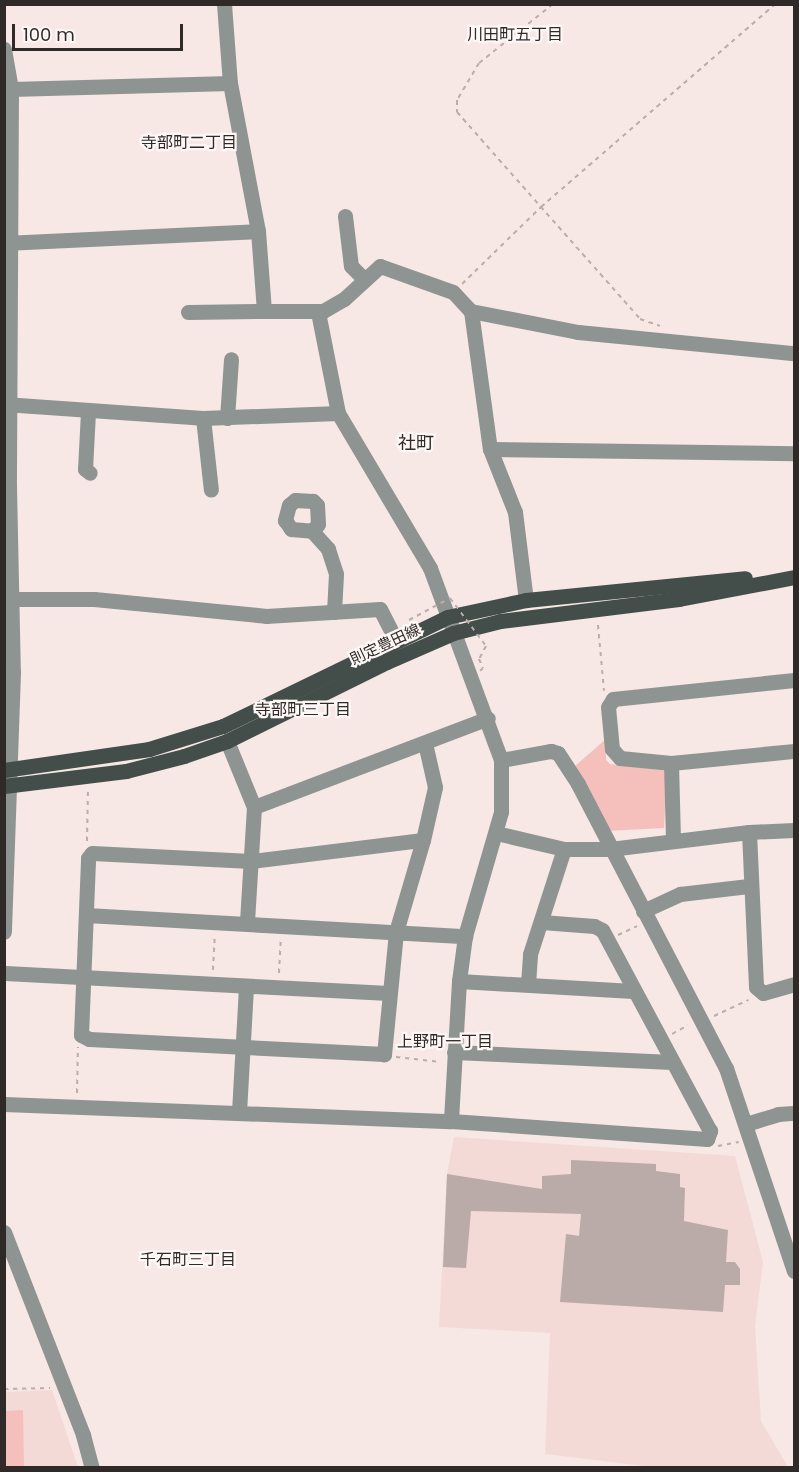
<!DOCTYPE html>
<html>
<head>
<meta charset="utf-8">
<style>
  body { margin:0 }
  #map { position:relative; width:799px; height:1472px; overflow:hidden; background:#f7e7e5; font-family:Poppins,"Noto Sans JP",sans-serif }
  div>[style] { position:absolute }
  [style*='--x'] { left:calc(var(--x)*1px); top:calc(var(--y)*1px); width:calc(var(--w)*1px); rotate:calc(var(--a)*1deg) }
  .built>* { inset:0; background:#f3dad7 }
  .green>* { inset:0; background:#f5c0bb }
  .building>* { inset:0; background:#baaba9 }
  .path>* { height:2px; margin-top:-1px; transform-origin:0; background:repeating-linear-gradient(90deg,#baadab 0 4.5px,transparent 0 9px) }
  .minor>* { height:15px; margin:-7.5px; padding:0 7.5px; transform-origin:7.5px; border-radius:7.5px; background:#8e9492 }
  .major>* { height:15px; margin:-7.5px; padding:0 7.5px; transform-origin:7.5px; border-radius:7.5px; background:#434e4b }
  .path-bridge>* { height:2px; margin-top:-1px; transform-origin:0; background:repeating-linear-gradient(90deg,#baadab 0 4.5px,transparent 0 9px) }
  span { translate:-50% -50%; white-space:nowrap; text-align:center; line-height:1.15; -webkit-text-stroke:4.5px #fdf7f6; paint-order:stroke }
  .street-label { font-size:15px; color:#2f2928 }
  .neighbourhood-label { font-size:16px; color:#2f2928 }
  .quarter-label { font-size:18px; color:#2f2928 }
  .frame { position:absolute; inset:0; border:6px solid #2f2928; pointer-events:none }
  .scale { position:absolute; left:12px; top:24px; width:171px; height:27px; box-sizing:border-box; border:3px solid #2f2928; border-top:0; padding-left:8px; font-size:18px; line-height:21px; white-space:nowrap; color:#2f2928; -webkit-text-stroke:4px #fdf7f6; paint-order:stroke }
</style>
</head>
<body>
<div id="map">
  <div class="built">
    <div style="clip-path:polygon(454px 1137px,735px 1156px,763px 1262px,755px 1326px,761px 1421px,788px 1467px,661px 1468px,545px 1454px,550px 1333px,439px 1327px,447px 1174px)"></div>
    <div style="clip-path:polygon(52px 1390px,78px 1467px,5px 1467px,4px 1392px)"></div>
  </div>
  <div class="green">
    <div style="clip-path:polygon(606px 739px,606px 760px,610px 764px,667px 771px,664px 828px,607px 831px,574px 767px)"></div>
    <div style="clip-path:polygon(23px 1410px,24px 1467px,5px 1467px,5px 1411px)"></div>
  </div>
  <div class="building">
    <div style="clip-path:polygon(571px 1160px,656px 1164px,656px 1171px,680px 1174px,680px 1187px,685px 1188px,684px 1221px,728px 1230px,726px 1262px,735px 1262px,740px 1269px,740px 1285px,725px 1285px,723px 1312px,560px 1302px,566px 1234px,579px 1236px,581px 1214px,471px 1211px,466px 1268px,443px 1267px,447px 1174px,542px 1189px,542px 1176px,571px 1174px)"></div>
  </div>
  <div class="path">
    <div style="--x:553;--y:4;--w:95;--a:141.4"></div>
    <div style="--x:479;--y:63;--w:43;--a:120.7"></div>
    <div style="--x:457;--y:100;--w:12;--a:90"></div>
    <div style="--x:457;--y:112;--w:276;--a:48.5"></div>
    <div style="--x:640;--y:319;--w:21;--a:19"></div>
    <div style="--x:462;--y:284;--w:110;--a:-44.3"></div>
    <div style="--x:541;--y:207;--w:310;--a:-40.9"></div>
    <div style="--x:598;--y:625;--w:66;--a:84.8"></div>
    <div style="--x:87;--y:841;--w:51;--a:-88.9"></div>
    <div style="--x:618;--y:935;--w:21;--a:-25"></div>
    <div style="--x:213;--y:970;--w:36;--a:-87"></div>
    <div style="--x:279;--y:973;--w:33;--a:-87"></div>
    <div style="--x:714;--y:1016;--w:38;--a:-25"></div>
    <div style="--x:672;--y:1034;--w:18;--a:-29"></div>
    <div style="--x:396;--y:1057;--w:45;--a:6.3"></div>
    <div style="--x:77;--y:1093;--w:46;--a:-88.8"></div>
    <div style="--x:718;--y:1146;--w:21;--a:-11"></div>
    <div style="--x:4;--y:1389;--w:46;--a:-1.2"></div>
  </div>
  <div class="minor">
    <div style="--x:224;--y:4;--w:79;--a:85.7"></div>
    <div style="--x:230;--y:83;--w:151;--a:79.3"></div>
    <div style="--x:258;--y:231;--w:80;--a:85.7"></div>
    <div style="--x:264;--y:311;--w:59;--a:0"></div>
    <div style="--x:323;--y:311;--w:24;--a:-30"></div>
    <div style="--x:344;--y:299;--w:49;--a:-42.5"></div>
    <div style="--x:380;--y:266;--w:77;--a:19.6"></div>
    <div style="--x:453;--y:292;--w:26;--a:47"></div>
    <div style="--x:471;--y:311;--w:109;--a:11.1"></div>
    <div style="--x:578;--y:332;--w:217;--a:5.6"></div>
    <div style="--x:4;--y:49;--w:41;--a:80.1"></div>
    <div style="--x:11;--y:89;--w:398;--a:90.3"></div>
    <div style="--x:9;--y:487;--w:185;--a:88.8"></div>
    <div style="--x:13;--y:672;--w:260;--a:92"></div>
    <div style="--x:11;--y:89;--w:219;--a:-1.6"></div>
    <div style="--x:345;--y:216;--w:50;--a:83.2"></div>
    <div style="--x:351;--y:266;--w:18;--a:45"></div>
    <div style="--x:4;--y:243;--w:254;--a:-2.7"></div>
    <div style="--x:471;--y:311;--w:139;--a:82.2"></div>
    <div style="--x:490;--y:449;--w:68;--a:68.4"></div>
    <div style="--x:515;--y:512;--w:89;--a:82.9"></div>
    <div style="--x:188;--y:312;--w:76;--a:-0.8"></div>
    <div style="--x:318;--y:312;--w:103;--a:78.8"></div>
    <div style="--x:338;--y:413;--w:180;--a:59.3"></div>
    <div style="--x:430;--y:568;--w:205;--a:69.7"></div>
    <div style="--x:501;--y:760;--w:52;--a:90"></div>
    <div style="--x:501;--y:812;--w:129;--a:106.2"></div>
    <div style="--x:465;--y:936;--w:45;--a:97.6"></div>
    <div style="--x:459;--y:981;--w:140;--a:93.3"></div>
    <div style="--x:4;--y:404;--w:199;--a:4"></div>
    <div style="--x:203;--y:418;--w:135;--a:-2.1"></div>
    <div style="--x:88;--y:412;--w:57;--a:93"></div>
    <div style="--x:85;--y:469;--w:6;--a:39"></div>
    <div style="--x:203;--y:418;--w:72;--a:83.7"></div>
    <div style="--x:227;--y:418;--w:59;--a:-86.1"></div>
    <div style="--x:490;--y:449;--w:304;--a:0.8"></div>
    <div style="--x:312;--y:531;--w:9;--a:-49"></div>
    <div style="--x:318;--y:524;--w:19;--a:-93"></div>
    <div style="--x:317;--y:505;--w:6;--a:-135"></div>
    <div style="--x:313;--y:501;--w:18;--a:-177"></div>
    <div style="--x:295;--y:500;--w:8;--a:140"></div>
    <div style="--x:289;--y:505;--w:16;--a:105"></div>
    <div style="--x:285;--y:520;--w:11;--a:56"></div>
    <div style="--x:291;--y:529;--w:21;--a:5"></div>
    <div style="--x:312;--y:531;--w:24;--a:48"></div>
    <div style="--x:328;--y:549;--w:26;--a:72"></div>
    <div style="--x:336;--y:574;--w:38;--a:93"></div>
    <div style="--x:4;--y:599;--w:90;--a:0"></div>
    <div style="--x:94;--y:599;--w:173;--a:5.6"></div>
    <div style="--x:266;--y:616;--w:114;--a:-3.5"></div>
    <div style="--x:380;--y:609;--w:35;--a:63"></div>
    <div style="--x:794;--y:680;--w:182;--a:174"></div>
    <div style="--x:613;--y:699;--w:9;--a:122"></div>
    <div style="--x:608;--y:707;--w:42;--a:84.6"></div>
    <div style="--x:612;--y:749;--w:12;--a:48"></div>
    <div style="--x:620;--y:758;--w:51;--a:5.6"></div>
    <div style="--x:671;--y:763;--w:124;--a:-5.6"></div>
    <div style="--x:227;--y:741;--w:71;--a:67.8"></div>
    <div style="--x:254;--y:807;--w:116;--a:93.5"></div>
    <div style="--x:501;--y:760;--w:51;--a:-10.2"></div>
    <div style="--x:551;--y:751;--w:7;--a:16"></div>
    <div style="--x:558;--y:753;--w:37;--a:57"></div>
    <div style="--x:578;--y:784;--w:320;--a:62.5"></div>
    <div style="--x:726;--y:1068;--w:214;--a:71.5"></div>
    <div style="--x:671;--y:763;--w:78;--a:88.5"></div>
    <div style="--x:254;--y:807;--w:250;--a:-20.8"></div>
    <div style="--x:794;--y:830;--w:45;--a:177.5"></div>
    <div style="--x:749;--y:832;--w:155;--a:87.4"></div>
    <div style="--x:756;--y:987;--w:9;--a:41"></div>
    <div style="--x:763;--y:993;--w:32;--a:-16"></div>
    <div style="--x:496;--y:833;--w:70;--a:13.2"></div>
    <div style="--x:564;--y:849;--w:46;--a:0"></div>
    <div style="--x:610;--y:849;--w:140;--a:-7"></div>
    <div style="--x:423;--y:840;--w:96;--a:106.4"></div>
    <div style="--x:396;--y:932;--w:123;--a:95.6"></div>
    <div style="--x:384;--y:1054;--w:295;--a:-177.1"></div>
    <div style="--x:89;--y:1039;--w:9;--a:-153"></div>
    <div style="--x:81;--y:1035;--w:177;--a:-87.7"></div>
    <div style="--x:88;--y:858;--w:6;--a:-51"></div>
    <div style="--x:92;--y:853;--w:159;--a:2.9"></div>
    <div style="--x:251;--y:861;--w:173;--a:-7"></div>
    <div style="--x:423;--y:840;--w:54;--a:-77.2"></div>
    <div style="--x:435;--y:787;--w:45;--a:-102.8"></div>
    <div style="--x:643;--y:911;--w:41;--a:-24.7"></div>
    <div style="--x:680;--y:894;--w:69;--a:-6.6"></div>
    <div style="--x:86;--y:915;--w:380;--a:3.2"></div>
    <div style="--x:5;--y:973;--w:384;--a:3"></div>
    <div style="--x:459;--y:981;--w:174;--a:3.3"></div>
    <div style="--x:528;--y:984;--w:30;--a:-86"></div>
    <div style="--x:530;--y:954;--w:110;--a:-72.1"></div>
    <div style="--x:454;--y:1052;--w:218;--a:2.6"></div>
    <div style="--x:4;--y:1104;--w:447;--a:2.2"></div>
    <div style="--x:451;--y:1121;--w:257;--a:4"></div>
    <div style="--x:707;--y:1139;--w:9;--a:-69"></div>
    <div style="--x:710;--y:1131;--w:228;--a:-118.2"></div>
    <div style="--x:602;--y:930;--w:9;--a:-153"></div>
    <div style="--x:594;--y:926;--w:53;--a:-175.7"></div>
    <div style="--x:239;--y:1112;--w:125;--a:-86.8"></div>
    <div style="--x:746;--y:1124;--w:34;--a:-17"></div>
    <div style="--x:778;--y:1114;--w:16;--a:-4"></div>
    <div style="--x:4;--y:1232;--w:218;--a:68.7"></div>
    <div style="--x:83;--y:1435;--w:34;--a:75"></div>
  </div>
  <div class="major">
    <div style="--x:4;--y:770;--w:147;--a:-8.2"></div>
    <div style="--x:149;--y:749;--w:77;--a:-17.3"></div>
    <div style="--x:223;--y:726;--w:249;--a:-25.9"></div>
    <div style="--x:447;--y:617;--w:81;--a:-12.1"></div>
    <div style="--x:526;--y:600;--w:220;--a:-5.7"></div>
    <div style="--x:4;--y:786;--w:123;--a:-7"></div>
    <div style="--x:126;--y:771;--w:60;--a:-14.5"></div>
    <div style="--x:184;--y:756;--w:46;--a:-19.2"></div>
    <div style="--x:227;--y:741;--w:178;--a:-26.3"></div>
    <div style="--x:387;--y:662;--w:72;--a:-23.7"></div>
    <div style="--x:453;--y:633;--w:49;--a:-14.3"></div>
    <div style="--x:500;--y:621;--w:180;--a:-7"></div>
    <div style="--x:679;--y:599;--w:117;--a:-10.8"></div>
  </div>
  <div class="path-bridge">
    <div style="--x:409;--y:620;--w:47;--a:-28.2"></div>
    <div style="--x:450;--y:598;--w:60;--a:53.1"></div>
    <div style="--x:486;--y:646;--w:15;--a:118"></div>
    <div style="--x:479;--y:659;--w:10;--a:66"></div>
    <div style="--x:483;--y:668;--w:4;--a:135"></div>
  </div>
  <div class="street-label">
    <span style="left:385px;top:644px;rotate:-25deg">則定豊田線</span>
  </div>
  <div class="neighbourhood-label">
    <span style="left:515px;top:35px">川田町五丁目</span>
    <span style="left:189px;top:143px">寺部町二丁目</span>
    <span style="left:303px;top:710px">寺部町三丁目</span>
    <span style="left:445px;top:1042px">上野町一丁目</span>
    <span style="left:188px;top:1260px">千石町三丁目</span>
  </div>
  <div class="quarter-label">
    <span style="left:416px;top:443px">社町</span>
  </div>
  <div class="frame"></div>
  <div class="scale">100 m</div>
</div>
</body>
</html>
